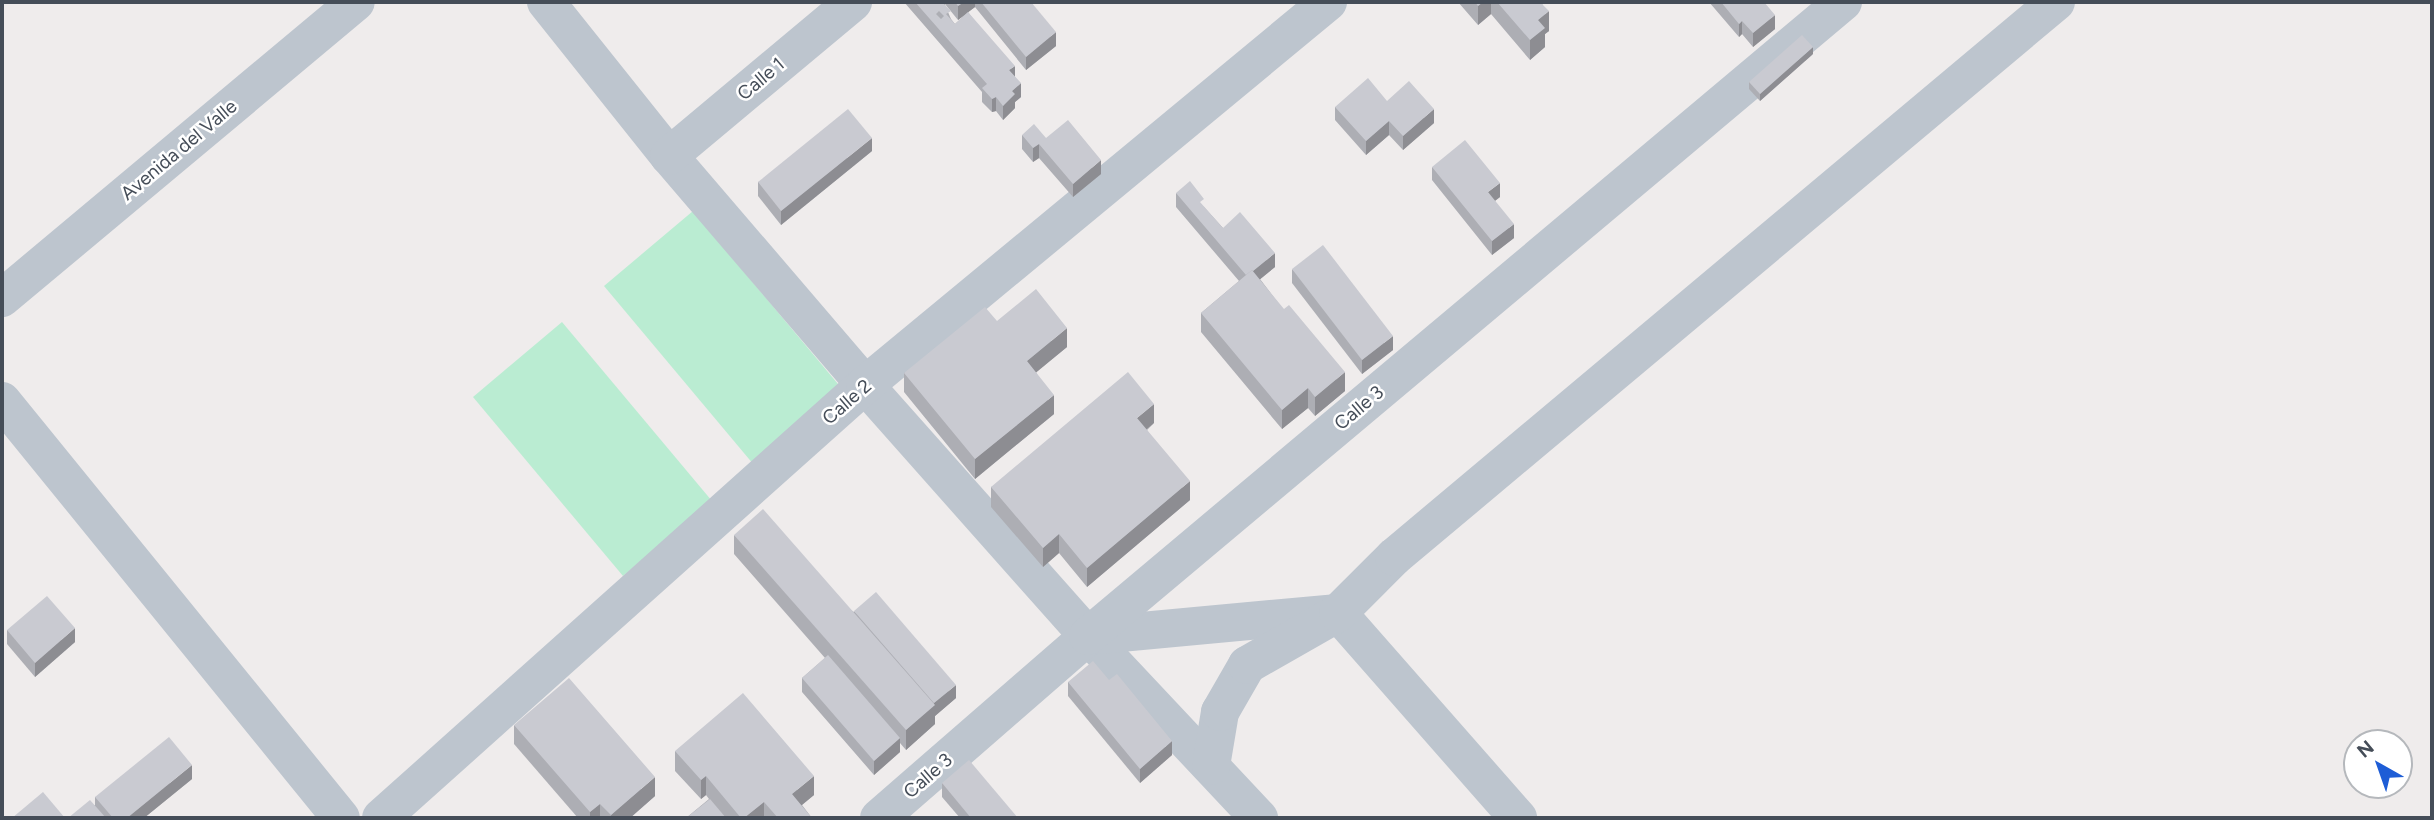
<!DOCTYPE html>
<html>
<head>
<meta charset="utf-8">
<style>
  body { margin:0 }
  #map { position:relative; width:2434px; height:820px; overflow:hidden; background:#efecec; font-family:Figtree,sans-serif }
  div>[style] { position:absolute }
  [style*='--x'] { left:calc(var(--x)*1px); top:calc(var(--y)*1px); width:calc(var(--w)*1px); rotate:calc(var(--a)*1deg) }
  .green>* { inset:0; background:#baecd2 }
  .street>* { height:38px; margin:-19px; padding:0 19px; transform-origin:19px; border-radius:19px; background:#bdc5ce }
  .wall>* { inset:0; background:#adaeb4 }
  .shaded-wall>* { inset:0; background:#8d8d92 }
  .building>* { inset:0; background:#c9cad1 }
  span { translate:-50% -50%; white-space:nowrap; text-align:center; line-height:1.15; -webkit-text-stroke:5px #fff; paint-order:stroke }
  .street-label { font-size:19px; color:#454d58 }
  .frame { position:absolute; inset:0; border:4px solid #454d58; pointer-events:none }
  .north { position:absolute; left:2343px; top:729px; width:70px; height:70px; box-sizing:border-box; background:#fff; border:2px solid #b5b8bc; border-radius:50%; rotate:320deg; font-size:19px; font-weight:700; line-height:28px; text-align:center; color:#454d58 }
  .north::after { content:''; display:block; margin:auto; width:24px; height:32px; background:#1e5dd6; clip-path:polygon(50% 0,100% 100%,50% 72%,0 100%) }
</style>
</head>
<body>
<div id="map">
  <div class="green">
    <div style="clip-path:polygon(693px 211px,843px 390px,754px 465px,604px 286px)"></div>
    <div style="clip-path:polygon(562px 322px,712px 501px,623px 576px,473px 397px)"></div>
  </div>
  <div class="street">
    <div style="--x:546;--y:2;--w:197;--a:51.4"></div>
    <div style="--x:669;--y:156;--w:301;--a:49.4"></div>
    <div style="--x:865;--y:385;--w:336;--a:48.4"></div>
    <div style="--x:1088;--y:636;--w:250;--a:46.8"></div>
    <div style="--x:669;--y:156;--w:240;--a:-39.9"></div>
    <div style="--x:2;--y:298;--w:461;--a:-39.9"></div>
    <div style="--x:2;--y:401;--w:537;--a:50.89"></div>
    <div style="--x:1088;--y:636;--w:251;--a:-5.3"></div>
    <div style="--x:1338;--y:613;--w:273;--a:48.7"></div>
    <div style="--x:1211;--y:766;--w:55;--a:-80.5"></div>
    <div style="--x:1220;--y:712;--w:54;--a:-60.1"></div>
    <div style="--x:1247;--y:665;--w:105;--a:-29.7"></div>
    <div style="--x:1338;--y:613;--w:79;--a:-45"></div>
    <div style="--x:1394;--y:557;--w:864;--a:-39.98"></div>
    <div style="--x:381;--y:818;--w:649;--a:-41.82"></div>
    <div style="--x:865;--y:385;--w:601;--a:-39.6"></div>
    <div style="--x:879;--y:818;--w:277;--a:-41"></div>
    <div style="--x:1088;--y:636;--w:986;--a:-40.02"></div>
  </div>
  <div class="wall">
    <div style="clip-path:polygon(904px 2px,945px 2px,945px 5px,951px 19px,955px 24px,966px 14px,958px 20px,945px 4px,945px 2px,1031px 2px,1056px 46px,1026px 70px,975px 7px,968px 12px,1015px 77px,1021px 97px,1015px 102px,1015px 108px,1003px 120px,996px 111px,992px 112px,982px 102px,982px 92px)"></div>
    <div style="clip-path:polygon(1458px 2px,1543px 2px,1542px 3px,1549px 31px,1545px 34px,1545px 47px,1530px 60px,1491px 14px,1478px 25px)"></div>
    <div style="clip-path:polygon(1709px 2px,1764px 2px,1775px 29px,1753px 47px,1742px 34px,1739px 37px)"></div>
    <div style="clip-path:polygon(1813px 54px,1760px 101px,1749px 89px,1749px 82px)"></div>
    <div style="clip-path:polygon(1387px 101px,1434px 123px,1403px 150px,1389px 135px,1366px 155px,1335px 120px,1335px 107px)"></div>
    <div style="clip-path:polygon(1022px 135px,1046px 138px,1101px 174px,1073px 197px,1039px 158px,1033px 162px,1022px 149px)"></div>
    <div style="clip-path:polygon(872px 151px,781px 225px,758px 196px,758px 182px)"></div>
    <div style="clip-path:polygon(1432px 167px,1500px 197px,1495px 201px,1514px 238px,1492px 255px,1432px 180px)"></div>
    <div style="clip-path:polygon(1176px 193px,1204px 207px,1223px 228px,1275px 267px,1260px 279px,1345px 391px,1315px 416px,1308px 408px,1282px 429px,1201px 332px,1201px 313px,1239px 281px,1176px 207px)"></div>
    <div style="clip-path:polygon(1292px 269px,1393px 350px,1362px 374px,1292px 283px)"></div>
    <div style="clip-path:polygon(997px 321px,1067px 347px,1036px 372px,1054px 414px,975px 479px,904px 392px,904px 373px)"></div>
    <div style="clip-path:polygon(1154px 423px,1147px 430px,1190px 500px,1087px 587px,1059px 553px,1043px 567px,991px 507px,991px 487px)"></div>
    <div style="clip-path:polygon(734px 535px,854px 612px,854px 611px,956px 698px,935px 716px,935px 724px,906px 750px,900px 743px,900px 752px,874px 775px,802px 692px,802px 678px,825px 658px,734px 554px)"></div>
    <div style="clip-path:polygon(7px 630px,75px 642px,35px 677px,7px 644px)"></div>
    <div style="clip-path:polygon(1109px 680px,1172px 755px,1140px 783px,1068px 696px,1068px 682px)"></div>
    <div style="clip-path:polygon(514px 725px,655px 796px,630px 818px,578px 818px,514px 744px)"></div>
    <div style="clip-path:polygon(675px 751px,814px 795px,802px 805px,812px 818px,686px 818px,709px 799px,706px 795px,701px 799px,675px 771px)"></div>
    <div style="clip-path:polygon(192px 779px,144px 818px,68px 818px,95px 805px,95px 797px)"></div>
    <div style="clip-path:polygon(942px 783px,1018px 818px,960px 818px,942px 797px)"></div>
  </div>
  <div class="shaded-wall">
    <div style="clip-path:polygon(964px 2px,975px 2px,975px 7px,958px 20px,958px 6px)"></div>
    <div style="clip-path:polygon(1483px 2px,1491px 2px,1491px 14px,1478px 25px,1478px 6px)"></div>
    <div style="clip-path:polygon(1549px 11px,1549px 31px,1545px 34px,1545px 47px,1530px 60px,1530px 40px,1538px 20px)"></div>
    <div style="clip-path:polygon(1775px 15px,1775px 29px,1753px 47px,1753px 33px)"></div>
    <div style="clip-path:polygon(1742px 21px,1742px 34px,1739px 37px,1739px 24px)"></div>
    <div style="clip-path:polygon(1056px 32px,1056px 46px,1026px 70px,1026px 57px)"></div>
    <div style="clip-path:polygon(1813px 47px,1813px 54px,1760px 101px,1760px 94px)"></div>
    <div style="clip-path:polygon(1015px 66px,1015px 80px,1009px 70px)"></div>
    <div style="clip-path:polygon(1021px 83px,1021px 97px,1015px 102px,1015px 108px,1003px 120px,1003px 106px,1012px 91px)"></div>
    <div style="clip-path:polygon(996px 97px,996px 111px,992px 112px,992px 99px)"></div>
    <div style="clip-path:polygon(1434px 109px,1434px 123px,1403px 150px,1403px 136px)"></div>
    <div style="clip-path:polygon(1389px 121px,1389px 135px,1366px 155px,1366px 141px)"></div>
    <div style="clip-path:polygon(872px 138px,872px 151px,781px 225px,781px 211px)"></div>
    <div style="clip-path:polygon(1039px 144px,1039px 158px,1033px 162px,1033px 148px)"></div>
    <div style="clip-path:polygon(1101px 160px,1101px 174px,1073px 197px,1073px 184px)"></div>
    <div style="clip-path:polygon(1500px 183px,1500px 197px,1488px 206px,1488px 192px)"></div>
    <div style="clip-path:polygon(1514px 224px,1514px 238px,1492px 255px,1492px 241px)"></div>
    <div style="clip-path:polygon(1275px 253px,1275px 267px,1247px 290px,1247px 276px)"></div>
    <div style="clip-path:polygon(1067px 328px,1067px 347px,1027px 380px,1027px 361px)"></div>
    <div style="clip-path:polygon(1393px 336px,1393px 350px,1362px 374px,1362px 360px)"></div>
    <div style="clip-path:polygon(1345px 372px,1345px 391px,1315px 416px,1315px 397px)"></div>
    <div style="clip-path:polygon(1308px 388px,1308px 408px,1282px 429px,1282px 410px)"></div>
    <div style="clip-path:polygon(1054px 395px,1054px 414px,975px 479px,975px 459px)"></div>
    <div style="clip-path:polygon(1154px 404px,1154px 423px,1137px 437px,1137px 418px)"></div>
    <div style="clip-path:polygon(1190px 481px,1190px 500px,1087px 587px,1087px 568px)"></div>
    <div style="clip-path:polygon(1059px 534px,1059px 553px,1043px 567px,1043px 548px)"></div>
    <div style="clip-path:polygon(75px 628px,75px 642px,35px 677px,35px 663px)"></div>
    <div style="clip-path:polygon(956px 685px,956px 698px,935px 716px,935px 724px,906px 750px,906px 730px,934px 705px,934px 703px)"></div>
    <div style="clip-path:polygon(900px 738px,900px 752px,874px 775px,874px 761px)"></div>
    <div style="clip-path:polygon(1172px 741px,1172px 755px,1140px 783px,1140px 769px)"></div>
    <div style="clip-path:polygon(192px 765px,192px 779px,144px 818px,127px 818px)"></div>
    <div style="clip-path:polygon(706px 776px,706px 795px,701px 799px,701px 780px)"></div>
    <div style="clip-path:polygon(814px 776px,814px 795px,792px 813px,792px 794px)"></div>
    <div style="clip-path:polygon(655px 777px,655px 796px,630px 818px,611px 818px,611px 815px)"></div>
    <div style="clip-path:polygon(764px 802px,764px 818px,744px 818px)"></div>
    <div style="clip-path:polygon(600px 804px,600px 818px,590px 818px,590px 812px)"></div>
  </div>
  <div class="building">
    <div style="clip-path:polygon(evenodd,915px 2px,942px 2px,951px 11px,946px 14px,955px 24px,968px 12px,1015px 66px,1009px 70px,1021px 83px,1012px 91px,1015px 94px,1003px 106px,996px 97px,992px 99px,982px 88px,987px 84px,915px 2px,939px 11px,944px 16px,941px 19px,936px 14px,939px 11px)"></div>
    <div style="clip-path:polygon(955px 2px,964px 2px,958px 6px)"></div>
    <div style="clip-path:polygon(981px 2px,1031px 2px,1056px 32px,1026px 57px)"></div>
    <div style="clip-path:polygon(1475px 2px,1483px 2px,1478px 6px)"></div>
    <div style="clip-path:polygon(1497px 2px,1540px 2px,1549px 11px,1538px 20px,1545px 28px,1530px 40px)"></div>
    <div style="clip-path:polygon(1721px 2px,1764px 2px,1775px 15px,1753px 33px,1742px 21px,1739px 24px)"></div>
    <div style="clip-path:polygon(1802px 35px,1813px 47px,1760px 94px,1749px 82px)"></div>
    <div style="clip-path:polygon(1368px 78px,1387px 101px,1409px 81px,1434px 109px,1403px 136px,1389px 121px,1366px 141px,1335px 107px)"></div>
    <div style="clip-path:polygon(848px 109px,872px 138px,781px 211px,758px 182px)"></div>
    <div style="clip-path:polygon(1068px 120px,1101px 160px,1073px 184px,1039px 144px,1033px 148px,1022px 135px,1034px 124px,1046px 138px)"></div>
    <div style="clip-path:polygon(1465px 140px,1500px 183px,1488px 192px,1514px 224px,1492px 241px,1432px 167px)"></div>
    <div style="clip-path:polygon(1190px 181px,1204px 199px,1200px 202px,1223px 228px,1240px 212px,1275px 253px,1253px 271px,1252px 270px,1246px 275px,1176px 193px)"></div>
    <div style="clip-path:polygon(1323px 245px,1393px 336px,1362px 360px,1292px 269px)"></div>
    <div style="clip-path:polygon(1252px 270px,1284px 309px,1289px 305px,1345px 372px,1315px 397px,1308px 388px,1282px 410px,1201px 313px)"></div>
    <div style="clip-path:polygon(1036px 289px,1067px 328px,1027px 361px,1054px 395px,975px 459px,904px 373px,985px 307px,997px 321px)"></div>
    <div style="clip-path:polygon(1128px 372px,1154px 404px,1137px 418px,1190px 481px,1087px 568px,1059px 534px,1043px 548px,991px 487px)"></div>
    <div style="clip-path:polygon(763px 509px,935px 705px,906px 730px,734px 535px)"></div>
    <div style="clip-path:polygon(876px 592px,956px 685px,934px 703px,854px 611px)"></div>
    <div style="clip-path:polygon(47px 596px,75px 628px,35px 663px,7px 630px)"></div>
    <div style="clip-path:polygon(828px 655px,900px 738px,874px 761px,802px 678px)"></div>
    <div style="clip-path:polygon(1093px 661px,1109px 680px,1117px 674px,1172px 741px,1140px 769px,1068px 682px)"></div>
    <div style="clip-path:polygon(569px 678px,655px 777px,611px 815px,600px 804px,590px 812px,514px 725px)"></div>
    <div style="clip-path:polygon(743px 693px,814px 776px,792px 794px,812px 818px,778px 818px,764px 802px,744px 818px,741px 818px,706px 776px,701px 780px,675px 751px)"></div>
    <div style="clip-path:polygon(169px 737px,192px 765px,127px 818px,113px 818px,95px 797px)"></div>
    <div style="clip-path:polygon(969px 760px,1018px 818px,971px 818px,942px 783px)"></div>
    <div style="clip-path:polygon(43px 792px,65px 818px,12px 818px)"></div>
    <div style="clip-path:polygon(710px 799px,726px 818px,686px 818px)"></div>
    <div style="clip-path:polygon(90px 800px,106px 818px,68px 818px)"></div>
  </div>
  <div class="street-label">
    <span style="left:761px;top:79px;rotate:-40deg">Calle 1</span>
    <span style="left:179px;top:150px;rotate:-40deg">Avenida del Valle</span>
    <span style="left:847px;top:402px;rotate:-41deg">Calle 2</span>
    <span style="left:1359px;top:408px;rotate:-40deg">Calle 3</span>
    <span style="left:928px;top:776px;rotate:-41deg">Calle 3</span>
  </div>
  <div class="frame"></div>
  <div class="north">N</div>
</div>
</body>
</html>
